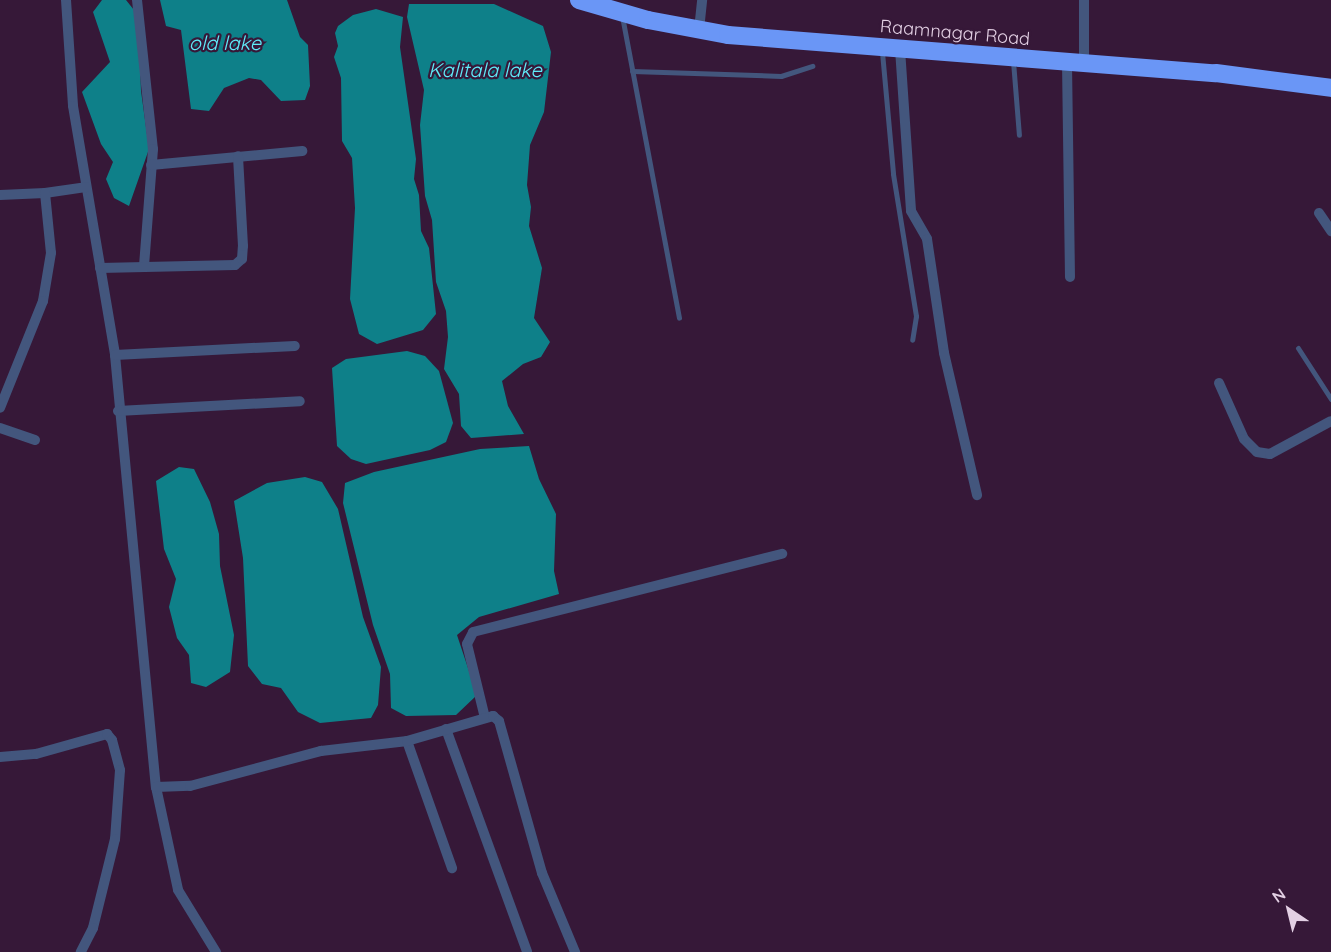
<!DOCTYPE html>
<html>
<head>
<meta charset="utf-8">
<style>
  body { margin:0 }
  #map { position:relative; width:1331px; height:952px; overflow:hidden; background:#361838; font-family:Quicksand,sans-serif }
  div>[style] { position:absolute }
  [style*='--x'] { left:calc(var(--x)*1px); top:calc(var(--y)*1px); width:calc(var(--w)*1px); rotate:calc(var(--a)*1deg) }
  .water>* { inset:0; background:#0e8089 }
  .lane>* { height:5px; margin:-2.5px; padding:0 2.5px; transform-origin:2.5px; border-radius:2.5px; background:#43567d }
  .street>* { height:10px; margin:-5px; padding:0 5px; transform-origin:5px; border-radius:5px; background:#43567d }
  .highway>* { height:18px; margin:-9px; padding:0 9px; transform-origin:9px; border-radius:9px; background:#6a96f6 }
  span { translate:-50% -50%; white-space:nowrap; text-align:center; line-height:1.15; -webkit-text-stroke:4.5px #361838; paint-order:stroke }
  .street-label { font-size:18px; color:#e3d0e4 }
  .water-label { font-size:20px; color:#60ecf9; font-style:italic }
  .north { position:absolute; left:1259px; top:880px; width:60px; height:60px; -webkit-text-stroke:4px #361838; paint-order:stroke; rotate:325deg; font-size:16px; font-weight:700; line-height:24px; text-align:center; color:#e3d0e4 }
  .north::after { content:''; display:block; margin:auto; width:21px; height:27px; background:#e3d0e4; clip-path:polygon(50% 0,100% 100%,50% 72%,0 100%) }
</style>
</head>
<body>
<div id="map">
  <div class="water">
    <div style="clip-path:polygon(102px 0,126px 0,138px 15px,141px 91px,149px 149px,129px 206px,114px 198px,106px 179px,113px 162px,101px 144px,82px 92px,110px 62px,93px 12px)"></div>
    <div style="clip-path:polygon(160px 0,287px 0,300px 37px,308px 45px,310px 86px,305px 100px,281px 101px,261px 80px,249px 78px,224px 88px,209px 111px,191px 109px,181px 30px,166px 26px)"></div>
    <div style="clip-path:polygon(409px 4px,494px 4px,543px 26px,551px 52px,544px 112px,530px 145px,527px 185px,531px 207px,529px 226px,542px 268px,534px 318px,550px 342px,541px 357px,523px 364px,502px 381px,508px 406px,524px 434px,471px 438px,461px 426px,459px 394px,444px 369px,448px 337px,446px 311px,436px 282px,432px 220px,425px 196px,420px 125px,424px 90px,407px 17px)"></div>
    <div style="clip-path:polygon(376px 9px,403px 17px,400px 47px,416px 159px,414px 179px,419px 195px,421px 231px,429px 248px,436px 314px,423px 330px,377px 344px,359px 334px,350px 299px,355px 208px,352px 158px,342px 141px,341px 78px,334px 57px,338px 46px,335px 33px,338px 26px,353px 15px)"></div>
    <div style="clip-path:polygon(407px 351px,425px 356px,439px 371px,453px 423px,446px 442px,430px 450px,366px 464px,351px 459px,337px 446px,332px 368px,346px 359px)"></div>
    <div style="clip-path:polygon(529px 446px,539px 479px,556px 514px,554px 571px,559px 594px,479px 617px,457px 635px,477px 695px,456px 715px,406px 716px,391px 708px,390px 674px,373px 625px,343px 503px,345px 483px,374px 472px,480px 449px)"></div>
    <div style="clip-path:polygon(179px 467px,194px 469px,210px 502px,219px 534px,220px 566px,234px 635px,230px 672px,206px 687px,191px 683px,189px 655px,177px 638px,169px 607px,176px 579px,164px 549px,156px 481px)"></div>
    <div style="clip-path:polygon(305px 477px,322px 482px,338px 509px,363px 617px,381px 667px,378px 705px,371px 718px,320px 723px,298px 712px,281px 688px,262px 684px,248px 666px,243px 558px,234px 501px,267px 483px)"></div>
  </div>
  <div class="lane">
    <div style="--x:622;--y:16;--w:307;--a:79.3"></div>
    <div style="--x:882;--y:52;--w:122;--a:84.8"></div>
    <div style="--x:893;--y:174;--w:144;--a:80.8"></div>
    <div style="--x:916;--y:316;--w:24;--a:99"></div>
    <div style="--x:1013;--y:61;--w:74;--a:85.4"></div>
    <div style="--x:632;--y:71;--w:149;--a:1.9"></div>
    <div style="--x:781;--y:76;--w:33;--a:-18"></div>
    <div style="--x:1298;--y:348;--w:61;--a:57.1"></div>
  </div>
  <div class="street">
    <div style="--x:66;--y:0;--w:106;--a:86.2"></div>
    <div style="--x:73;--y:106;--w:253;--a:80.4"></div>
    <div style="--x:115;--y:355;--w:434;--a:84.6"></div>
    <div style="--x:156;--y:787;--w:105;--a:77.9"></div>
    <div style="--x:178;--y:890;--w:73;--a:58.5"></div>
    <div style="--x:137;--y:0;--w:150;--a:83.9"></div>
    <div style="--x:153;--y:149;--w:118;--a:94.4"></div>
    <div style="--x:1084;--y:0;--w:64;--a:90"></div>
    <div style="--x:699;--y:30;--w:30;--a:-84"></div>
    <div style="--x:900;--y:49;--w:162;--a:86.1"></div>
    <div style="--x:911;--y:211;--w:32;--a:60"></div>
    <div style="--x:927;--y:239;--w:115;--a:81.5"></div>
    <div style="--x:944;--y:353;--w:146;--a:76.9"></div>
    <div style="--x:1067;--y:63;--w:214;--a:89.2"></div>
    <div style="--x:151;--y:165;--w:152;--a:-5.3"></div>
    <div style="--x:45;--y:193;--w:41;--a:-8.3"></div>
    <div style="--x:0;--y:195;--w:45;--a:-2.5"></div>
    <div style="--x:45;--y:193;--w:60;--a:84.3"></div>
    <div style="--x:51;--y:253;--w:49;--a:99.5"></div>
    <div style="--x:43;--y:301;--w:115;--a:111.9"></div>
    <div style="--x:1319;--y:213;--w:22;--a:56"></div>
    <div style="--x:100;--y:268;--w:135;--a:-1.3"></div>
    <div style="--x:235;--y:265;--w:9;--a:-41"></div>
    <div style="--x:242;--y:259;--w:13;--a:-86"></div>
    <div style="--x:243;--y:246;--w:90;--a:-93.2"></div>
    <div style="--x:115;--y:355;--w:180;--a:-2.9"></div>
    <div style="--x:1219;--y:383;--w:61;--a:65.9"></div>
    <div style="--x:1244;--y:439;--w:18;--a:45"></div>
    <div style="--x:1257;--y:452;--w:13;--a:9"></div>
    <div style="--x:1270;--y:454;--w:69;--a:-28.4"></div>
    <div style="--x:118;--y:411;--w:182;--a:-3.1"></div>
    <div style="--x:0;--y:428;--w:37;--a:19"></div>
    <div style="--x:485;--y:718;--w:76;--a:-103.7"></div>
    <div style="--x:467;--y:644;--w:13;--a:-63"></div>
    <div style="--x:473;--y:632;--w:319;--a:-14.2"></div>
    <div style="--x:446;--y:729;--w:237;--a:70"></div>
    <div style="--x:407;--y:741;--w:135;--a:70.5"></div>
    <div style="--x:0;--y:757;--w:36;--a:-5"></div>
    <div style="--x:36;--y:754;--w:74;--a:-15.7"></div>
    <div style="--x:107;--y:734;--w:8;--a:50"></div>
    <div style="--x:112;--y:740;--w:31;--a:75"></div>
    <div style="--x:120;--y:770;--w:69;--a:94.1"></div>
    <div style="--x:115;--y:839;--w:92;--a:103.9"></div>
    <div style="--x:93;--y:928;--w:27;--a:117"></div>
    <div style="--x:156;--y:787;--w:34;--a:-2"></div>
    <div style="--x:190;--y:786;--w:136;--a:-15"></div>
    <div style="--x:321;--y:751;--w:87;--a:-6.6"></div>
    <div style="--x:407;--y:741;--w:90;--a:-16.2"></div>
    <div style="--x:493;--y:716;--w:8;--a:40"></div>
    <div style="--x:499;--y:721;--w:158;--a:74.2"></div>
    <div style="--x:542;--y:873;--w:86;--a:67.3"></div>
  </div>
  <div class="highway">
    <div style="--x:579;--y:0;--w:72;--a:16.2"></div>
    <div style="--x:648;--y:20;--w:81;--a:10.6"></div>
    <div style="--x:728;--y:35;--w:489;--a:4.5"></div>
    <div style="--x:1216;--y:73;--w:116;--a:7.4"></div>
  </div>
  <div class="street-label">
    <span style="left:955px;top:33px;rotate:5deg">Raamnagar Road</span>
  </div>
  <div class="water-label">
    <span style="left:225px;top:42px">old lake</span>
    <span style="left:485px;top:69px">Kalitala lake</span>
  </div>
  <div class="north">N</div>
</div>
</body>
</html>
